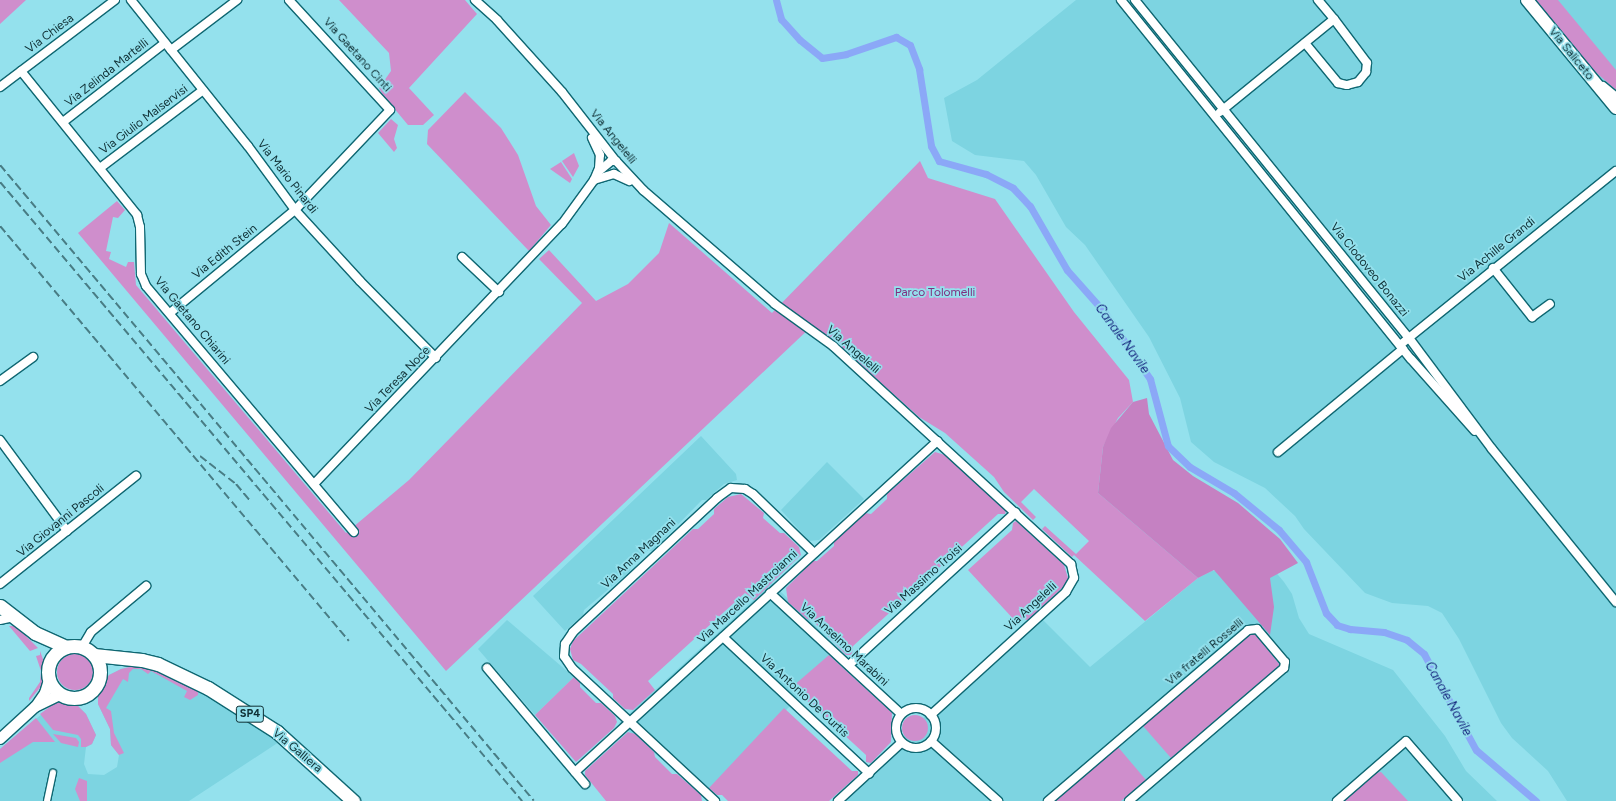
<!DOCTYPE html>
<html>
<head>
<meta charset="utf-8">
<style>
  body { margin:0 }
  #map { position:relative; width:1616px; height:801px; overflow:hidden; background:#94e1ed; font-family:Figtree,sans-serif }
  div>[style] { position:absolute }
  [style*='--x'] { left:calc(var(--x)*1px); top:calc(var(--y)*1px); width:calc(var(--w)*1px); rotate:calc(var(--a)*1deg) }
  .built>* { inset:0; background:#7dd4e1 }
  .green>* { inset:0; background:#cf8ecc }
  .round { border-radius:50% }
  .forest>* { inset:0; background:#c581c2 }
  .canal>* { height:7px; margin:-3.5px; padding:0 3.5px; transform-origin:3.5px; border-radius:3.5px; background:#8ba8f7 }
  .roads { filter:drop-shadow(1px 0 #0f6772) drop-shadow(-1px 0 #0f6772) drop-shadow(0 1px #0f6772) drop-shadow(0 -1px #0f6772) }
  .pedestrian>* { height:6px; margin:-3px; padding:0 3px; transform-origin:3px; border-radius:3px; background:#fff }
  .minor>* { height:8px; margin:-4px; padding:0 4px; transform-origin:4px; border-radius:4px; background:#fff }
  .minor>.ring { margin:-4px; padding:0; box-sizing:content-box; background:none; border:8px solid #fff; border-radius:50% }
  .tertiary>* { height:10px; margin:-5px; padding:0 5px; transform-origin:5px; border-radius:5px; background:#fff }
  .secondary>* { height:12px; margin:-6px; padding:0 6px; transform-origin:6px; border-radius:6px; background:#fff }
  .primary>* { height:13px; margin:-6.5px; padding:0 6.5px; transform-origin:6.5px; border-radius:6.5px; background:#fff }
  .primary>.ring { margin:-6.5px; padding:0; box-sizing:content-box; background:none; border:13px solid #fff; border-radius:50% }
  .rail>* { height:2px; margin-top:-1px; transform-origin:0; background:repeating-linear-gradient(90deg,#487c84 0 8px,transparent 0 12px) }
  span { translate:-50% -50%; white-space:nowrap; text-align:center; line-height:1.15; -webkit-text-stroke:3.5px #94e1ed; paint-order:stroke }
  .shield-label span { padding:1px 3px; background:#94e1ed; border:1px solid; border-radius:3px; -webkit-text-stroke-width:0 }
  .shield-label { font-size:11px; color:#0e2e33; font-weight:700 }
  .street-label { font-size:12px; color:#0e2e33 }
  .park-label { font-size:12px; color:#802f7f }
  .water-label { font-size:13px; color:#16267f; font-style:italic }
</style>
</head>
<body>
<div id="map">
  <div class="built">
    <div style="clip-path:polygon(1076px 0,1616px 0,1616px 801px,1567px 801px,1548px 771px,1512px 738px,1501px 723px,1459px 639px,1442px 613px,1428px 606px,1392px 603px,1365px 593px,1304px 529px,1295px 516px,1265px 488px,1214px 462px,1191px 442px,1180px 398px,1149px 337px,1085px 245px,1066px 227px,1036px 175px,1024px 161px,975px 155px,952px 141px,944px 98px,977px 80px)"></div>
    <div style="clip-path:polygon(701px 436px,736px 474px,737px 480px,724px 484px,706px 500px,702px 500px,652px 551px,647px 551px,631px 566px,630px 571px,584px 610px,583px 615px,565px 631px,533px 596px)"></div>
    <div style="clip-path:polygon(827px 462px,864px 499px,819px 540px,809px 541px,781px 510px)"></div>
    <div style="clip-path:polygon(1264px 558px,1284px 582px,1292px 594px,1299px 618px,1309px 634px,1393px 670px,1445px 736px,1466px 771px,1497px 801px,834px 801px,1036px 613px,1090px 667px,1198px 578px,1212px 571px,1235px 569px)"></div>
    <div style="clip-path:polygon(772px 583px,842px 652px,704px 795px,619px 723px)"></div>
    <div style="clip-path:polygon(507px 620px,574px 677px,535px 715px,478px 649px)"></div>
    <div style="clip-path:polygon(134px 666px,182px 679px,259px 727px,279px 742px,189px 801px,0 801px,0 749px,55px 703px,66px 702px,78px 706px,86px 714px,96px 735px,92px 744px,86px 747px,84px 764px,88px 774px,104px 775px,117px 767px,119px 755px,111px 745px,110px 729px,98px 704px,98px 693px,109px 675px,121px 669px)"></div>
  </div>
  <div class="green">
    <div style="clip-path:polygon(0 0,26px 0,0 24px)"></div>
    <div style="clip-path:polygon(339px 0,465px 0,477px 14px,409px 88px,434px 115px,423px 125px,408px 125px,383px 95px,379px 88px,391px 71px,389px 53px)"></div>
    <div style="clip-path:polygon(1532px 0,1558px 0,1616px 70px,1616px 90px,1583px 61px)"></div>
    <div style="clip-path:polygon(465px 92px,501px 128px,518px 155px,536px 206px,551px 225px,529px 251px,427px 144px,428px 130px)"></div>
    <div style="clip-path:polygon(391px 119px,398px 125px,394px 139px,397px 148px,394px 152px,378px 133px)"></div>
    <div style="clip-path:polygon(574px 153px,579px 166px,573px 177px,562px 161px)"></div>
    <div style="clip-path:polygon(920px 161px,928px 178px,995px 199px,1074px 312px,1129px 380px,1133px 402px,1118px 418px,1103px 447px,1098px 493px,1198px 578px,1145px 621px,1074px 555px,1072px 557px,1042px 529px,1045px 526px,1076px 554px,1089px 541px,1034px 489px,1021px 502px,1036px 517px,1033px 520px,1004px 492px,994px 477px,945px 433px,919px 417px,831px 338px,812px 326px,446px 671px,78px 233px,117px 201px,125px 210px,118px 218px,113px 217px,106px 251px,111px 252px,109px 259px,126px 267px,128px 262px,134px 262px,136px 285px,346px 533px,409px 480px,582px 303px,539px 259px,549px 250px,596px 301px,628px 284px,659px 253px,669px 223px,772px 313px)"></div>
    <div style="clip-path:polygon(561px 162px,572px 179px,570px 183px,550px 169px)"></div>
    <div style="clip-path:polygon(935px 452px,945px 455px,1006px 510px,1005px 514px,998px 514px,853px 646px,852px 655px,846px 655px,812px 620px,807px 619px,788px 602px,786px 588px,813px 561px,817px 561px,834px 546px,834px 542px,865px 513px,871px 514px,887px 499px,887px 494px)"></div>
    <div style="clip-path:polygon(741px 494px,764px 513px,763px 518px,780px 533px,784px 533px,799px 547px,801px 555px,754px 600px,745px 593px,648px 681px,655px 690px,633px 710px,625px 709px,613px 698px,613px 694px,581px 664px,573px 660px,570px 649px,573px 641px,693px 529px,698px 529px,714px 514px,714px 509px,728px 497px)"></div>
    <div style="clip-path:polygon(1016px 521px,1064px 565px,1068px 578px,1064px 586px,1028px 620px,1023px 619px,1018px 624px,968px 570px,1012px 530px,1013px 523px)"></div>
    <div style="clip-path:polygon(9px 626px,16px 626px,38px 648px,30px 651px)"></div>
    <div style="clip-path:polygon(1250px 634px,1255px 634px,1280px 665px,1171px 758px,1143px 726px)"></div>
    <div style="clip-path:polygon(40px 651px,44px 662px,43px 684px,29px 701px,29px 698px,40px 682px,41px 671px,36px 656px,40px 655px)"></div>
    <div class="round" style="left:57px;top:654px;width:36px;height:36px"></div>
    <div style="clip-path:polygon(829px 655px,892px 713px,891px 742px,871px 763px,866px 762px,866px 755px,792px 687px)"></div>
    <div style="clip-path:polygon(134px 666px,148px 667px,177px 677px,198px 691px,198px 695px,190px 700px,184px 697px,187px 691px,151px 671px,148px 674px,141px 669px,133px 669px,129px 673px,128px 682px,123px 679px,106px 708px,111px 711px,114px 733px,124px 753px,119px 755px,111px 745px,110px 729px,98px 704px,98px 693px,109px 675px,121px 669px)"></div>
    <div style="clip-path:polygon(574px 677px,580px 683px,580px 687px,596px 703px,601px 703px,615px 716px,617px 722px,614px 728px,576px 762px,535px 715px)"></div>
    <div style="clip-path:polygon(66px 702px,78px 706px,86px 714px,96px 735px,92px 744px,86px 747px,81px 747px,81px 739px,78px 735px,53px 730px,40px 714px,55px 703px)"></div>
    <div style="clip-path:polygon(784px 708px,852px 771px,858px 771px,858px 775px,829px 801px,728px 801px,722px 795px,717px 795px,709px 788px)"></div>
    <div class="round" style="left:902px;top:715px;width:26px;height:26px"></div>
    <div style="clip-path:polygon(36px 718px,55px 742px,33px 742px,0 763px,0 749px)"></div>
    <div style="clip-path:polygon(628px 732px,635px 734px,654px 752px,655px 757px,672px 774px,677px 774px,701px 795px,702px 801px,606px 801px,585px 775px,585px 771px)"></div>
    <div style="clip-path:polygon(53px 734px,76px 738px,79px 742px,78px 747px,61px 743px)"></div>
    <div style="clip-path:polygon(1118px 747px,1146px 780px,1121px 801px,1055px 801px)"></div>
    <div style="clip-path:polygon(1381px 772px,1408px 801px,1344px 801px,1376px 773px)"></div>
    <div style="clip-path:polygon(79px 778px,87px 781px,87px 801px,80px 801px,75px 789px)"></div>
  </div>
  <div class="forest">
    <div style="clip-path:polygon(1147px 398px,1149px 414px,1173px 460px,1193px 476px,1238px 503px,1280px 539px,1298px 563px,1270px 578px,1274px 607px,1270px 635px,1214px 570px,1198px 578px,1098px 493px,1103px 447px,1111px 428px,1133px 402px)"></div>
  </div>
  <div class="canal">
    <div style="--x:776;--y:0;--w:20;--a:75"></div>
    <div style="--x:781;--y:19;--w:28;--a:48"></div>
    <div style="--x:800;--y:40;--w:28;--a:39"></div>
    <div style="--x:822;--y:58;--w:24;--a:-9"></div>
    <div style="--x:846;--y:54;--w:53;--a:-18.8"></div>
    <div style="--x:896;--y:37;--w:16;--a:30"></div>
    <div style="--x:910;--y:45;--w:26;--a:69"></div>
    <div style="--x:919;--y:69;--w:78;--a:81.1"></div>
    <div style="--x:931;--y:146;--w:17;--a:62"></div>
    <div style="--x:939;--y:161;--w:49;--a:15.5"></div>
    <div style="--x:986;--y:174;--w:30;--a:27"></div>
    <div style="--x:1013;--y:188;--w:25;--a:47"></div>
    <div style="--x:1030;--y:206;--w:74;--a:60"></div>
    <div style="--x:1067;--y:270;--w:57;--a:48.5"></div>
    <div style="--x:1105;--y:313;--w:80;--a:55.7"></div>
    <div style="--x:1150;--y:379;--w:69;--a:75"></div>
    <div style="--x:1168;--y:446;--w:30;--a:44"></div>
    <div style="--x:1190;--y:467;--w:51;--a:30.6"></div>
    <div style="--x:1234;--y:493;--w:58;--a:39.4"></div>
    <div style="--x:1279;--y:530;--w:42;--a:49.8"></div>
    <div style="--x:1306;--y:562;--w:55;--a:68.6"></div>
    <div style="--x:1326;--y:613;--w:16;--a:47"></div>
    <div style="--x:1337;--y:625;--w:14;--a:17"></div>
    <div style="--x:1350;--y:629;--w:34;--a:5"></div>
    <div style="--x:1384;--y:632;--w:24;--a:19"></div>
    <div style="--x:1407;--y:640;--w:22;--a:39"></div>
    <div style="--x:1424;--y:654;--w:109;--a:61.6"></div>
    <div style="--x:1476;--y:750;--w:79;--a:40.4"></div>
  </div>
  <div class="roads">
    <div class="pedestrian">
      <div style="--x:47;--y:801;--w:29;--a:-78"></div>
    </div>
    <div class="minor">
      <div style="--x:131;--y:0;--w:187;--a:51.3"></div>
      <div style="--x:248;--y:146;--w:79;--a:53.7"></div>
      <div style="--x:295;--y:210;--w:96;--a:47.5"></div>
      <div style="--x:360;--y:281;--w:108;--a:45.4"></div>
      <div style="--x:475;--y:0;--w:30;--a:42"></div>
      <div style="--x:497;--y:20;--w:97;--a:47.9"></div>
      <div style="--x:562;--y:92;--w:88;--a:52"></div>
      <div style="--x:616;--y:161;--w:40;--a:47"></div>
      <div style="--x:643;--y:190;--w:174;--a:40.8"></div>
      <div style="--x:775;--y:304;--w:72;--a:35.9"></div>
      <div style="--x:833;--y:346;--w:323;--a:42.5"></div>
      <div style="--x:1071;--y:564;--w:14;--a:78"></div>
      <div style="--x:1074;--y:578;--w:16;--a:120"></div>
      <div style="--x:1066;--y:592;--w:183;--a:137.7"></div>
      <div style="--x:1121;--y:0;--w:461;--a:51.1"></div>
      <div style="--x:1411;--y:359;--w:96;--a:48.4"></div>
      <div style="--x:1135;--y:0;--w:435;--a:51"></div>
      <div style="--x:1409;--y:338;--w:139;--a:53.2"></div>
      <div style="--x:1492;--y:449;--w:197;--a:51"></div>
      <div style="--x:1305;--y:43;--w:52;--a:50.5"></div>
      <div style="--x:1338;--y:83;--w:9;--a:13"></div>
      <div style="--x:1347;--y:85;--w:11;--a:-15"></div>
      <div style="--x:1358;--y:82;--w:13;--a:-51"></div>
      <div style="--x:1366;--y:72;--w:9;--a:-84"></div>
      <div style="--x:1367;--y:63;--w:55;--a:-126.9"></div>
      <div style="--x:171;--y:50;--w:83;--a:-37.1"></div>
      <div style="--x:21;--y:71;--w:185;--a:51.1"></div>
      <div style="--x:137;--y:215;--w:12;--a:76"></div>
      <div style="--x:140;--y:227;--w:47;--a:88.8"></div>
      <div style="--x:141;--y:274;--w:13;--a:67"></div>
      <div style="--x:146;--y:286;--w:322;--a:49.8"></div>
      <div style="--x:1603;--y:86;--w:17;--a:40"></div>
      <div style="--x:0;--y:87;--w:144;--a:-37.1"></div>
      <div style="--x:1220;--y:112;--w:147;--a:-39.2"></div>
      <div style="--x:1334;--y:19;--w:25;--a:-130"></div>
      <div style="--x:63;--y:122;--w:129;--a:-37.8"></div>
      <div style="--x:100;--y:168;--w:129;--a:-37.1"></div>
      <div style="--x:598;--y:172;--w:17;--a:-40"></div>
      <div style="--x:611;--y:161;--w:5;--a:0"></div>
      <div style="--x:594;--y:180;--w:21;--a:-17"></div>
      <div style="--x:614;--y:174;--w:17;--a:25"></div>
      <div style="--x:462;--y:257;--w:51;--a:43.4"></div>
      <div style="--x:1493;--y:268;--w:63;--a:51.5"></div>
      <div style="--x:1532;--y:317;--w:22;--a:-36"></div>
      <div style="--x:170;--y:313;--w:162;--a:-39.5"></div>
      <div style="--x:295;--y:210;--w:138;--a:-46.5"></div>
      <div style="--x:390;--y:110;--w:149;--a:-132.6"></div>
      <div style="--x:1400;--y:345;--w:277;--a:-38.9"></div>
      <div style="--x:0;--y:381;--w:41;--a:-36"></div>
      <div style="--x:0;--y:440;--w:113;--a:53.6"></div>
      <div style="--x:1278;--y:452;--w:162;--a:-39.5"></div>
      <div style="--x:314;--y:484;--w:359;--a:-46.4"></div>
      <div style="--x:562;--y:224;--w:54;--a:-54"></div>
      <div style="--x:594;--y:180;--w:13;--a:-67"></div>
      <div style="--x:599;--y:168;--w:13;--a:-86"></div>
      <div style="--x:600;--y:155;--w:19;--a:-115"></div>
      <div style="--x:0;--y:584;--w:174;--a:-38.5"></div>
      <div style="--x:770;--y:593;--w:178;--a:42.7"></div>
      <div style="--x:0;--y:620;--w:14;--a:-12"></div>
      <div style="--x:723;--y:637;--w:200;--a:43"></div>
      <div style="--x:82;--y:647;--w:17;--a:-59"></div>
      <div style="--x:91;--y:632;--w:72;--a:-39.9"></div>
      <div style="--x:849;--y:665;--w:226;--a:-42.5"></div>
      <div style="--x:487;--y:668;--w:152;--a:49.8"></div>
      <div class="ring" style="left:896px;top:708px;width:32px;height:32px"></div>
      <div style="--x:931;--y:741;--w:90;--a:41.8"></div>
      <div style="--x:575;--y:772;--w:491;--a:-42.4"></div>
      <div style="--x:715;--y:801;--w:195;--a:-137.1"></div>
      <div style="--x:572;--y:668;--w:14;--a:-124"></div>
      <div style="--x:564;--y:656;--w:12;--a:-85"></div>
      <div style="--x:565;--y:644;--w:14;--a:-56"></div>
      <div style="--x:573;--y:632;--w:197;--a:-42.9"></div>
      <div style="--x:717;--y:498;--w:17;--a:-36"></div>
      <div style="--x:731;--y:488;--w:14;--a:4"></div>
      <div style="--x:745;--y:489;--w:9;--a:32"></div>
      <div style="--x:753;--y:494;--w:85;--a:44"></div>
      <div style="--x:838;--y:801;--w:86;--a:-42.6"></div>
      <div style="--x:1048;--y:801;--w:263;--a:-40.5"></div>
      <div style="--x:1248;--y:630;--w:9;--a:-6"></div>
      <div style="--x:1257;--y:629;--w:43;--a:49.7"></div>
      <div style="--x:1285;--y:662;--w:6;--a:99"></div>
      <div style="--x:1284;--y:668;--w:204;--a:139.4"></div>
      <div style="--x:1337;--y:801;--w:91;--a:-41"></div>
      <div style="--x:1406;--y:741;--w:79;--a:49.1"></div>
    </div>
    <div class="tertiary">
      <div style="--x:36;--y:706;--w:16;--a:-55"></div>
      <div style="--x:45;--y:693;--w:14;--a:-73"></div>
      <div style="--x:0;--y:739;--w:47;--a:-42.4"></div>
      <div style="--x:35;--y:707;--w:28;--a:-26"></div>
    </div>
    <div class="secondary">
      <div style="--x:1527;--y:0;--w:140;--a:50.5"></div>
    </div>
    <div class="primary">
      <div style="--x:0;--y:606;--w:44;--a:37.6"></div>
      <div style="--x:35;--y:633;--w:34;--a:24"></div>
      <div class="ring" style="left:48px;top:646px;width:39px;height:39px"></div>
      <div style="--x:94;--y:655;--w:48;--a:5.9"></div>
      <div style="--x:142;--y:660;--w:16;--a:14"></div>
      <div style="--x:158;--y:664;--w:55;--a:25.6"></div>
      <div style="--x:208;--y:688;--w:82;--a:32.5"></div>
      <div style="--x:277;--y:732;--w:103;--a:42.2"></div>
    </div>
  </div>
  <div class="rail">
    <div style="--x:0;--y:165;--w:830;--a:49.98"></div>
    <div style="--x:0;--y:182;--w:810;--a:49.86"></div>
    <div style="--x:0;--y:226;--w:542;--a:49.94"></div>
    <div style="--x:200;--y:456;--w:46;--a:37.9"></div>
    <div style="--x:236;--y:484;--w:23;--a:50"></div>
  </div>
  <div class="shield-label">
    <span style="left:250px;top:714px">SP4</span>
  </div>
  <div class="street-label">
    <span style="left:50px;top:34px;rotate:-37deg">Via Chiesa</span>
    <span style="left:1571px;top:54px;rotate:51deg">Via Saliceto</span>
    <span style="left:357px;top:55px;rotate:48deg">Via Gaetano Cinti</span>
    <span style="left:107px;top:73px;rotate:-38deg">Via Zelinda Martelli</span>
    <span style="left:144px;top:120px;rotate:-37deg">Via Giulio Malservisi</span>
    <span style="left:613px;top:137px;rotate:51deg">Via Angelelli</span>
    <span style="left:287px;top:177px;rotate:52deg">Via Mario Pinardi</span>
    <span style="left:1497px;top:250px;rotate:-39deg">Via Achille Grandi</span>
    <span style="left:225px;top:252px;rotate:-39deg">Via Edith Stein</span>
    <span style="left:1369px;top:270px;rotate:51deg">Via Clodoveo Bonazzi</span>
    <span style="left:192px;top:321px;rotate:50deg">Via Gaetano Chiarini</span>
    <span style="left:853px;top:350px;rotate:41deg">Via Angelelli</span>
    <span style="left:398px;top:380px;rotate:-46deg">Via Teresa Noce</span>
    <span style="left:61px;top:521px;rotate:-39deg">Via Giovanni Pascoli</span>
    <span style="left:639px;top:554px;rotate:-43deg">Via Anna Magnani</span>
    <span style="left:924px;top:580px;rotate:-42deg">Via Massimo Troisi</span>
    <span style="left:748px;top:597px;rotate:-43deg">Via Marcello Mastroianni</span>
    <span style="left:1031px;top:607px;rotate:-43deg">Via Angelelli</span>
    <span style="left:844px;top:645px;rotate:43deg">Via Anselmo Marabini</span>
    <span style="left:1205px;top:652px;rotate:-40deg">Via fratelli Rosselli</span>
    <span style="left:804px;top:696px;rotate:43deg">Via Antonio De Curtis</span>
    <span style="left:297px;top:751px;rotate:40deg">Via Galliera</span>
  </div>
  <div class="park-label">
    <span style="left:935px;top:293px">Parco Tolomelli</span>
  </div>
  <div class="water-label">
    <span style="left:1122px;top:339px;rotate:54deg">Canale Navile</span>
    <span style="left:1448px;top:699px;rotate:61deg">Canale Navile</span>
  </div>
</div>
</body>
</html>
